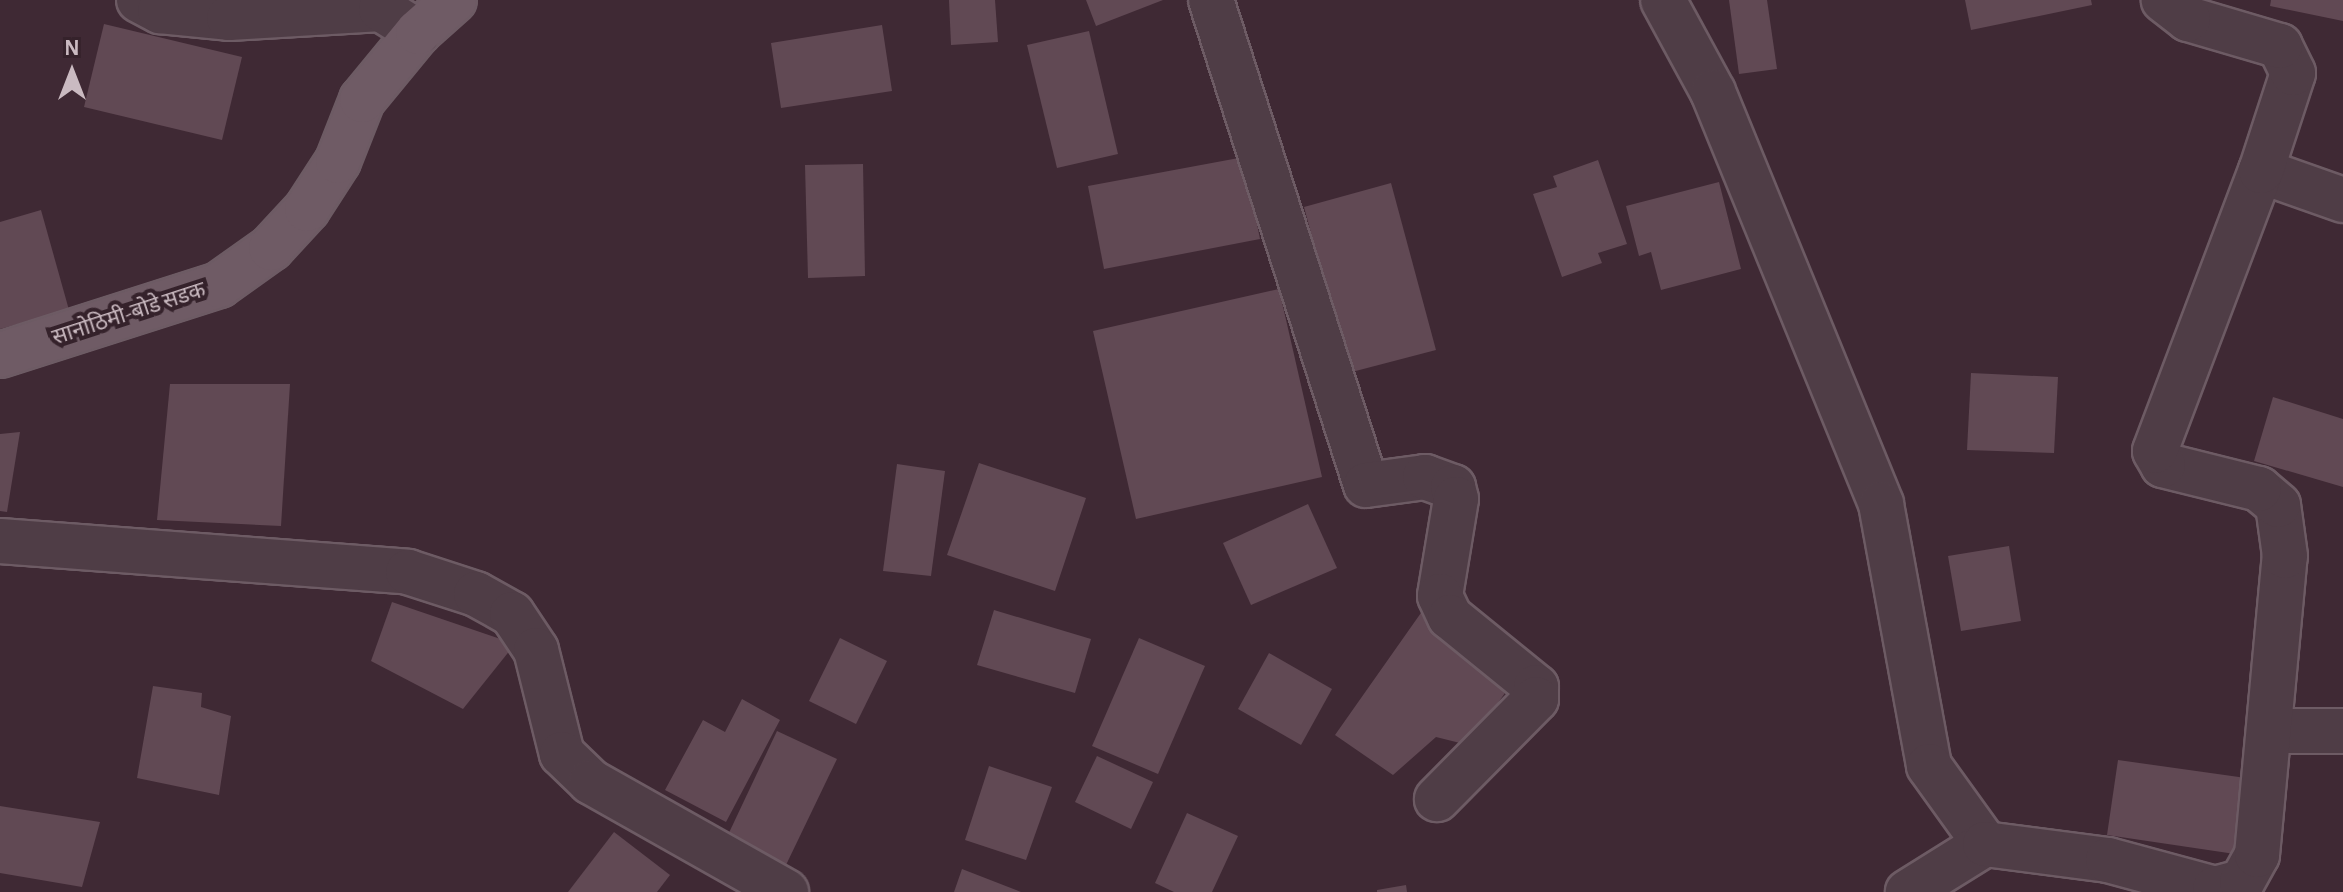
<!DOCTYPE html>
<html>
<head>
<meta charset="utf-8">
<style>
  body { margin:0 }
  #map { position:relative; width:2343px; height:892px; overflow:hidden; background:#3f2934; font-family:"Alegreya Sans","Noto Sans Devanagari",sans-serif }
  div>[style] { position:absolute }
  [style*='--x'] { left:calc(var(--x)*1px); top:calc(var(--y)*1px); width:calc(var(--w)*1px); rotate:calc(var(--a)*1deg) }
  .building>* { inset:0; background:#614954 }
  .roads { filter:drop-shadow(2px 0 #6d5b64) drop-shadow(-2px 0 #6d5b64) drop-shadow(0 2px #6d5b64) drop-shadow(0 -2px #6d5b64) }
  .minor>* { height:44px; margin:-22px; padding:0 22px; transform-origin:22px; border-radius:22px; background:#4f3d46 }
  .primary>* { height:44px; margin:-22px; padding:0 22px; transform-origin:22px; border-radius:22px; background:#6f5b65 }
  span { translate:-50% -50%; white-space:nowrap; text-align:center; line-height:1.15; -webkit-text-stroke:8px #35222b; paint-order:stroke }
  .street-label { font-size:22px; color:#cabac1 }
  .north { position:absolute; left:32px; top:32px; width:80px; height:80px; -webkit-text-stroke:6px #35222b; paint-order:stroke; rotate:0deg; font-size:22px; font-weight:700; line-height:32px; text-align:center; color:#cabac1 }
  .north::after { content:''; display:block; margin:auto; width:28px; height:36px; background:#cabac1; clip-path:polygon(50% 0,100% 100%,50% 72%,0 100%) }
</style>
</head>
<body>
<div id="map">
  <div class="building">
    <div style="clip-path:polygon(949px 0,995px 0,998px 42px,951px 45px)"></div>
    <div style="clip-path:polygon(1086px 0,1163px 0,1096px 26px)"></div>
    <div style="clip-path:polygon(1729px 0,1767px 0,1777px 69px,1739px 74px)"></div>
    <div style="clip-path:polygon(1965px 0,2091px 0,2092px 5px,1971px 30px)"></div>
    <div style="clip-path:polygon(2271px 0,2343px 0,2343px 21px,2270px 6px)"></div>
    <div style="clip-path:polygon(104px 24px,242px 57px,222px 140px,84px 107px)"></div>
    <div style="clip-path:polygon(882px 25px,892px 91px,781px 108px,771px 43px)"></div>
    <div style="clip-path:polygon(1089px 31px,1118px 154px,1057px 168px,1027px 45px)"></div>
    <div style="clip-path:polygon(1244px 157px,1260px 239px,1104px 269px,1088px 186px)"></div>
    <div style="clip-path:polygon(1598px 160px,1627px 244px,1598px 253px,1602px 263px,1562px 277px,1533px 194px,1557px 187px,1553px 176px)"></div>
    <div style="clip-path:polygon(863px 164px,865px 276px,808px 278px,805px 165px)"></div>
    <div style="clip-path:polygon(1719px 182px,1741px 269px,1661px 290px,1651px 252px,1639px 256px,1626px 206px)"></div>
    <div style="clip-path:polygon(1391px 183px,1436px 350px,1348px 373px,1304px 207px)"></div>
    <div style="clip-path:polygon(41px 210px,69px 310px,0 329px,0 222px)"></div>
    <div style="clip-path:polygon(1279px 289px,1322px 477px,1136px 519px,1093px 331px)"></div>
    <div style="clip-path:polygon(1971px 373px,2058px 377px,2054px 453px,1967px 450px)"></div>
    <div style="clip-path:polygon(170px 384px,290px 384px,281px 526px,157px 520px)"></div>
    <div style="clip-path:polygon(2273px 397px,2343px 419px,2343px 487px,2254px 461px)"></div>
    <div style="clip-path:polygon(20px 432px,7px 512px,0 511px,0 434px)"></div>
    <div style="clip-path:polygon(979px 463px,1086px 498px,1055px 591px,947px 555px)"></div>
    <div style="clip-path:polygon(897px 464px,945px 471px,931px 576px,883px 571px)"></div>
    <div style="clip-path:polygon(1308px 504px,1337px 568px,1251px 605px,1223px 543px)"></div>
    <div style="clip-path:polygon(2009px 546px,2021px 621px,1961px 631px,1948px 556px)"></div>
    <div style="clip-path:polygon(392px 602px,515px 644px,463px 709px,371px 661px)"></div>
    <div style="clip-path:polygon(994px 610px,1091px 639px,1075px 693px,977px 665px)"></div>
    <div style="clip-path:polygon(1423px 610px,1517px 676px,1468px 745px,1436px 737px,1393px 775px,1335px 735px)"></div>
    <div style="clip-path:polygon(840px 638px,887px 661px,856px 724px,809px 701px)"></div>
    <div style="clip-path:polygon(1139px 638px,1205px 666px,1158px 774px,1092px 746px)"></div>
    <div style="clip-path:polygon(1269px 653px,1332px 689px,1301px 745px,1238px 709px)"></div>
    <div style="clip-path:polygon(153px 686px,202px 693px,201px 707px,231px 716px,219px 795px,137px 778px)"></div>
    <div style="clip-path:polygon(742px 699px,780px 720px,726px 822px,665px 790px,703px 720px,725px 732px)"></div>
    <div style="clip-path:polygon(777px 731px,837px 759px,786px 865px,727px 837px)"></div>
    <div style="clip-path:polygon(1097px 756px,1153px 782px,1131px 829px,1075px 802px)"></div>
    <div style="clip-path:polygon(2118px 760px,2246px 778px,2235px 854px,2107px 835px)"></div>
    <div style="clip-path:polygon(989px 766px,1052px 787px,1026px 860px,965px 840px)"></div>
    <div style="clip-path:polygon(0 806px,100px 822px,82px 887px,0 873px)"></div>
    <div style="clip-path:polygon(1187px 813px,1238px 836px,1212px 892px,1174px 892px,1155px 883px)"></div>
    <div style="clip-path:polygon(614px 832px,670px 875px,657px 892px,568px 892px)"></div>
    <div style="clip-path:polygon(962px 869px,1021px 892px,954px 892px)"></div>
    <div style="clip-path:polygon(1406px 885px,1407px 892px,1377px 892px,1377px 890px)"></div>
  </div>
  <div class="roads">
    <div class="minor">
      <div style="--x:139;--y:0;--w:24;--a:28"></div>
      <div style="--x:160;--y:11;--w:69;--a:5.8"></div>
      <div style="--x:229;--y:18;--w:152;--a:-3.4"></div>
      <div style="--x:381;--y:9;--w:44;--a:31.9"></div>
      <div style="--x:1211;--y:0;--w:509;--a:72.28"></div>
      <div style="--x:1366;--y:485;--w:60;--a:-7.7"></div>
      <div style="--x:1425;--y:477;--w:30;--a:20"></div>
      <div style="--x:1453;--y:487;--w:12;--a:76"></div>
      <div style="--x:1456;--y:499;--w:98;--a:99.4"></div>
      <div style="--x:1440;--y:596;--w:23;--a:65"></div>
      <div style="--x:1450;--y:617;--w:111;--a:39.1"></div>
      <div style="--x:1536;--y:687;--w:12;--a:90"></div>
      <div style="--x:1536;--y:699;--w:141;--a:134.7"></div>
      <div style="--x:1663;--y:0;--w:105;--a:61.5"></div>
      <div style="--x:1713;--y:92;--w:445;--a:67.8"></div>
      <div style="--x:1881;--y:504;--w:266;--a:79.6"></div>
      <div style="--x:1929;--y:766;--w:96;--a:54.3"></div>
      <div style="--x:1985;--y:844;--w:91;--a:148.1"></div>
      <div style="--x:2261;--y:171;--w:87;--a:19.5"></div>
      <div style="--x:0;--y:541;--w:409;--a:4.3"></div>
      <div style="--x:408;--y:572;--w:71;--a:17.9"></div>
      <div style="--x:476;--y:594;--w:41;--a:29.1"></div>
      <div style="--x:512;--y:614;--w:43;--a:56.3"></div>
      <div style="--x:536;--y:650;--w:107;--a:76"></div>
      <div style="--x:562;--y:754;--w:40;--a:44"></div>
      <div style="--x:591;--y:782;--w:224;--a:29.4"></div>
      <div style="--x:2269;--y:731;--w:74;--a:0"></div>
      <div style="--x:1985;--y:844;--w:124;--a:7.4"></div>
      <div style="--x:2108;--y:860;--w:111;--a:15.2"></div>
      <div style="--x:2215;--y:889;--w:28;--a:-15"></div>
      <div style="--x:2242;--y:882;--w:31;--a:-61"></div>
      <div style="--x:2257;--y:855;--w:300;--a:-84.7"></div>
      <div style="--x:2285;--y:556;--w:51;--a:-97.8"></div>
      <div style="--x:2278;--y:505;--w:25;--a:-140"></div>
      <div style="--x:2259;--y:489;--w:99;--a:-166"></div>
      <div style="--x:2163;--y:465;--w:16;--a:-120"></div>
      <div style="--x:2155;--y:451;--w:299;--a:-69.3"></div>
      <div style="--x:2261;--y:171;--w:103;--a:-71.9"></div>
      <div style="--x:2293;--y:73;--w:30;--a:-116"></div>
      <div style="--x:2280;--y:46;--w:96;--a:-163.6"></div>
      <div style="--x:2188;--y:19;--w:31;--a:-142"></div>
    </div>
    <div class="primary">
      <div style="--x:0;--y:355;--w:230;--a:-17.7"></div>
      <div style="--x:219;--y:285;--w:64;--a:-35.4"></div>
      <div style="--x:271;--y:248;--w:53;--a:-47.3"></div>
      <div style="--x:307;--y:209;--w:57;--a:-57.1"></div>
      <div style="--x:338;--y:161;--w:66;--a:-68.5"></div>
      <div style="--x:362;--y:100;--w:88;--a:-50.5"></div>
      <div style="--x:418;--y:32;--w:48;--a:-41.6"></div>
    </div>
  </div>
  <div class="street-label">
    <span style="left:129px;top:314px;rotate:-18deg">सानोठिमी-बोडे सडक</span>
  </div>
  <div class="north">N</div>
</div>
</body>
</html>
